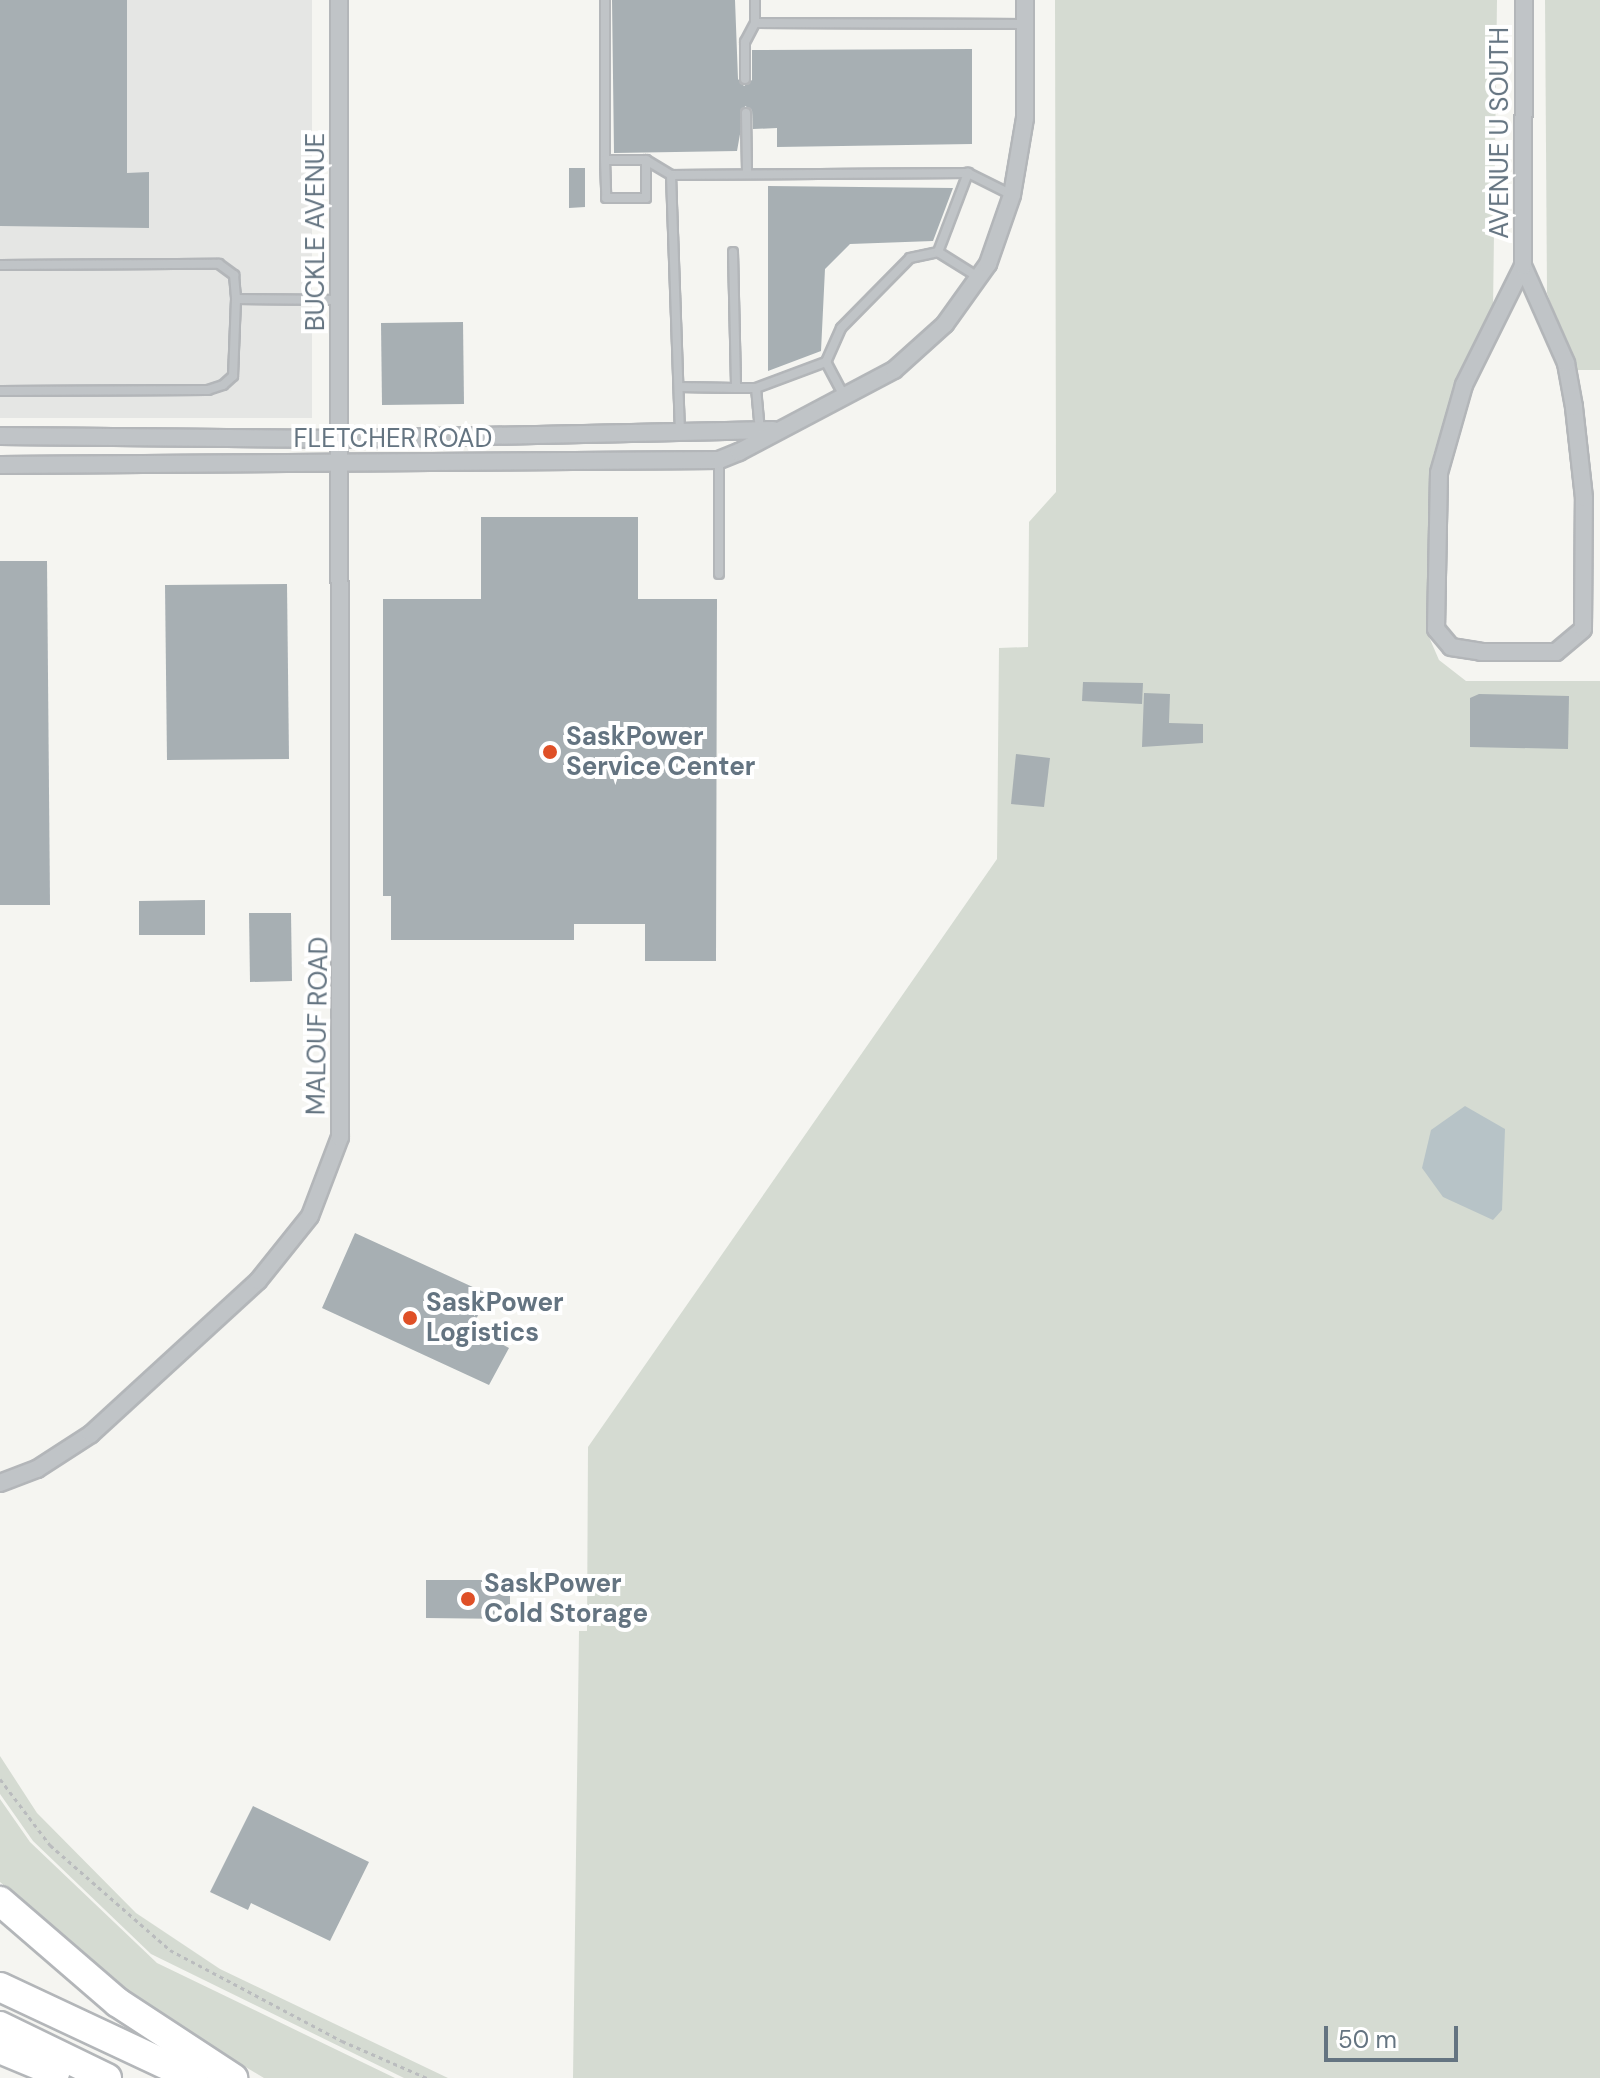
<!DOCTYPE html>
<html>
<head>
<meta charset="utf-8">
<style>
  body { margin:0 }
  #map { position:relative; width:1600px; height:2078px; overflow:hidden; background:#f5f5f1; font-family:"DM Sans",sans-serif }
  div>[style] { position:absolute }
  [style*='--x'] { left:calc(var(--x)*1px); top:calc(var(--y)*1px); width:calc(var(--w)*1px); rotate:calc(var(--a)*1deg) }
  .built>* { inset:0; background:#e5e6e4 }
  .green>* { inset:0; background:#d5dbd2 }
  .water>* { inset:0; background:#b7c3c7 }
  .building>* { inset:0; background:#a7afb3 }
  .path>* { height:3px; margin-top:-1.5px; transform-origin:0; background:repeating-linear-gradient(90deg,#babcbe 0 4px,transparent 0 8px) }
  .roads { filter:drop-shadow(2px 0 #b3b6b9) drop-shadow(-2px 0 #b3b6b9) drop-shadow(0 2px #b3b6b9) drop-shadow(0 -2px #b3b6b9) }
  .lane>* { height:8px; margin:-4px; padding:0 4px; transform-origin:4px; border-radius:4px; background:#c0c4c7 }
  .street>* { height:16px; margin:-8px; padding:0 8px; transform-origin:8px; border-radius:8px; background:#c0c4c7 }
  .highway>* { height:28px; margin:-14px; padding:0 14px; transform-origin:14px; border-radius:14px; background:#fff }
  .dots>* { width:22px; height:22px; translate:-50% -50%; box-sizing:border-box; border:4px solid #fff; border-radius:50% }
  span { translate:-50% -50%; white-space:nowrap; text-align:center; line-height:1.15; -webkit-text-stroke:8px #fff; paint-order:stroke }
  .street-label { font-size:26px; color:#647481 }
  .poi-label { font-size:26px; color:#647481; font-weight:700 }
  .left { translate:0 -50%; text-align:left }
  .scale { position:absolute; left:1324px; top:2026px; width:134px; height:36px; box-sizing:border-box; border:4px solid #647481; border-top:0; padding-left:10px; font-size:24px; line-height:28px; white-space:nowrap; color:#647481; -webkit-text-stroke:6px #fff; paint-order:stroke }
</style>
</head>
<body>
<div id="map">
  <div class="built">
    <div style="clip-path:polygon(0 0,312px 0,312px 418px,0 418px)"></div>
  </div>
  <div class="green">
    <div style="clip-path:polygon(1055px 0,1497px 0,1493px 311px,1456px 381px,1433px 456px,1426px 630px,1439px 660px,1466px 681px,1600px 681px,1600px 2078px,573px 2078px,579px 1631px,587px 1631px,588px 1447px,997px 859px,999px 648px,1028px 647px,1029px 522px,1056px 492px)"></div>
    <div style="clip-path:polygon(1545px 0,1600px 0,1600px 370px,1575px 370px,1547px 293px)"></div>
    <div style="clip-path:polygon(0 1756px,37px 1813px,136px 1913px,220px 1969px,448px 2078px,404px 2078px,151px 1954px,33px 1841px,0 1794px)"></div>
    <div style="clip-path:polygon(0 1799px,30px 1842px,157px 1963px,395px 2078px,264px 2078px,147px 2008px,0 1882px)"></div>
  </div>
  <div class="water">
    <div style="clip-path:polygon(1465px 1106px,1505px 1129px,1502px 1210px,1493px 1220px,1443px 1197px,1422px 1168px,1431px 1130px)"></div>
  </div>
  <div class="building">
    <div style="clip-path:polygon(0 0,127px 0,127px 173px,149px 172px,149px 228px,0 226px)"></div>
    <div style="clip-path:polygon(612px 0,735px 0,738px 79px,744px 86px,752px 80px,752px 50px,972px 49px,972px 144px,777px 147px,777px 128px,753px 129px,752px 110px,745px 106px,737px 151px,614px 153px)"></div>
    <div style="clip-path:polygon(569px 168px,585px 168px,585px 207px,569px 208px)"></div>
    <div style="clip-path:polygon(768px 186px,953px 188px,933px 241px,850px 244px,825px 269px,821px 351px,768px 371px)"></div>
    <div style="clip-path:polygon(463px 322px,464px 404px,382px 405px,381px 323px)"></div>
    <div style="clip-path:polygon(481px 517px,638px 517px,638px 599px,717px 599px,716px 961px,645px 961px,645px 924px,574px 924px,574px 940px,391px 940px,391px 896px,383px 896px,383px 599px,481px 599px)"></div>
    <div style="clip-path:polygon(0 561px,47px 561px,50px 905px,0 905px)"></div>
    <div style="clip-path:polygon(287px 584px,289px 759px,167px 760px,165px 585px)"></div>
    <div style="clip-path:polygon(1083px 682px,1143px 683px,1142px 704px,1082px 701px)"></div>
    <div style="clip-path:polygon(1144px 693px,1170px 694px,1169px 723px,1203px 724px,1203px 743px,1142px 747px)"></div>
    <div style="clip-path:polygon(1479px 694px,1569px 696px,1568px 749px,1470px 747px,1470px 698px)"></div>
    <div style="clip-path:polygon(1016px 754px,1050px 758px,1044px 807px,1011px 804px)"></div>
    <div style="clip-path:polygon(205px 900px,205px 935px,139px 935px,139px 901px)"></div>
    <div style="clip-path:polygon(249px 913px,291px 913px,292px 981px,250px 982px)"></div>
    <div style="clip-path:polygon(355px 1233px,488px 1294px,472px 1328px,509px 1348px,489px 1385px,322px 1308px)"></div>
    <div style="clip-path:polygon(426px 1580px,510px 1580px,510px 1619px,426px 1618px)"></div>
    <div style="clip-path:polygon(253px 1806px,369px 1862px,330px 1941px,251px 1903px,248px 1910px,210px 1892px)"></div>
  </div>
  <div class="path">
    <div style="--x:0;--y:1779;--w:83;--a:52.9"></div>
    <div style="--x:50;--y:1845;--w:159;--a:41.2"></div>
    <div style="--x:170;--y:1950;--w:195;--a:27.9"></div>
    <div style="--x:342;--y:2041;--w:93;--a:23.5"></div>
  </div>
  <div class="roads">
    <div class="lane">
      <div style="--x:605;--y:0;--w:160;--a:90"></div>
      <div style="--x:605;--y:160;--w:41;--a:0"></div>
      <div style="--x:646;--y:160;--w:29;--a:31"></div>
      <div style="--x:671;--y:175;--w:297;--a:-0.4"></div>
      <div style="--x:968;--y:173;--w:49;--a:26.6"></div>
      <div style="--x:755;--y:0;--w:23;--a:90"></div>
      <div style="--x:755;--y:23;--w:269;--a:0.2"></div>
      <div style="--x:745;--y:79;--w:37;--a:-90"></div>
      <div style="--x:745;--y:42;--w:21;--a:-62"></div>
      <div style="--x:746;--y:113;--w:59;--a:89"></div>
      <div style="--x:605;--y:160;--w:38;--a:88"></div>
      <div style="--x:606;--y:198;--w:40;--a:0"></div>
      <div style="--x:646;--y:198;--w:38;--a:-90"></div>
      <div style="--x:671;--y:175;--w:256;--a:88"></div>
      <div style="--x:733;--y:252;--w:136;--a:88.7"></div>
      <div style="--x:736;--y:388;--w:20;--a:0"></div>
      <div style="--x:756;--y:388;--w:75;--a:-20.4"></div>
      <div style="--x:826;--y:362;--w:37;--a:-66"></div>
      <div style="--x:841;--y:328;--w:98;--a:-45.4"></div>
      <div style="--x:910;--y:258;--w:29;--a:-12"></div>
      <div style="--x:938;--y:252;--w:47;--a:32"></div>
      <div style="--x:938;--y:252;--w:85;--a:-69.2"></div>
      <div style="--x:0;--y:265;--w:219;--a:-0.3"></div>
      <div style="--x:219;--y:264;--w:19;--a:36"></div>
      <div style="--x:234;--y:275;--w:24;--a:85"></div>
      <div style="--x:236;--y:299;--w:77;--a:92.2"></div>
      <div style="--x:233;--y:376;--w:13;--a:138"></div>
      <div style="--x:223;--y:385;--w:16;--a:162"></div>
      <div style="--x:208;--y:390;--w:208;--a:179.7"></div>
      <div style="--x:236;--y:299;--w:104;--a:0.6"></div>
      <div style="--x:826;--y:362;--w:38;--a:62"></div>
      <div style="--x:679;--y:387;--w:57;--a:1"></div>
      <div style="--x:756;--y:388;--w:43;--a:84.7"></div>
      <div style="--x:719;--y:574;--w:114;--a:-90"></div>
    </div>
    <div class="street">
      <div style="--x:1523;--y:266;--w:133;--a:116.4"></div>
      <div style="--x:1464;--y:385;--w:91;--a:105.9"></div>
      <div style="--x:1439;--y:473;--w:156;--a:91.1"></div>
      <div style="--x:1436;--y:629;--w:23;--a:50"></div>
      <div style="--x:1451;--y:647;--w:30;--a:9"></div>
      <div style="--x:1481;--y:652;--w:75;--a:0"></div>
      <div style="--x:1556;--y:652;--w:35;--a:-40"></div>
      <div style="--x:1583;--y:629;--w:131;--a:-89.6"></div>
      <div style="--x:1584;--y:498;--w:92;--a:-96.3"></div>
      <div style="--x:1574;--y:407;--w:45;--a:-100.3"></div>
      <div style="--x:1566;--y:363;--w:106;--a:-113.9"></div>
      <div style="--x:1523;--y:266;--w:266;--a:-89.8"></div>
      <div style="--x:0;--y:436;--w:340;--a:0.5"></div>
      <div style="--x:340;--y:439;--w:433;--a:-1.2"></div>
      <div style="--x:0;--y:465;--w:719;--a:-0.4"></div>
      <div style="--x:719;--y:460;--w:22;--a:-22"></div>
      <div style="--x:739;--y:452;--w:175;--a:-27.9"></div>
      <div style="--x:894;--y:370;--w:69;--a:-42"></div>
      <div style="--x:945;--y:324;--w:74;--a:-54.4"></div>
      <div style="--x:988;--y:264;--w:73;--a:-70.8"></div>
      <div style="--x:1012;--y:195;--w:78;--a:-80.4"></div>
      <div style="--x:1025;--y:118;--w:118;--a:-90"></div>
      <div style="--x:0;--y:1483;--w:40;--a:-21"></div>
      <div style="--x:37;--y:1469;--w:64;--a:-32.9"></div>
      <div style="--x:91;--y:1434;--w:226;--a:-42.5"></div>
      <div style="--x:258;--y:1281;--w:83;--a:-51.3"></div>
      <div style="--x:310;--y:1216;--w:85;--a:-69.2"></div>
      <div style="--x:340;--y:1137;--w:1137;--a:-90.05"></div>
    </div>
    <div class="highway">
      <div style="--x:0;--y:1901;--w:155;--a:40.8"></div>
      <div style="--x:117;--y:2002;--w:139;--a:33.2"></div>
      <div style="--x:0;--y:1987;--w:214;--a:25.1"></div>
      <div style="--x:0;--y:2026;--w:119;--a:25.9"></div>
      <div style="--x:0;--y:2049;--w:60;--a:22.7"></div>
    </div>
  </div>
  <div class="dots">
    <div style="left:550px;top:752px;background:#df5027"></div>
    <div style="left:410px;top:1318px;background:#df5027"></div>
    <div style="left:468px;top:1599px;background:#df5027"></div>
  </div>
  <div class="street-label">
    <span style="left:1500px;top:133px;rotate:-90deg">AVENUE U SOUTH</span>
    <span style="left:316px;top:232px;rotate:-90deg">BUCKLE AVENUE</span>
    <span style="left:393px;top:439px">FLETCHER ROAD</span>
    <span style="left:318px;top:1026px;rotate:-89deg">MALOUF ROAD</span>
  </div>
  <div class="poi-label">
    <span class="left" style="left:566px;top:752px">SaskPower<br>Service Center</span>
    <span class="left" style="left:426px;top:1318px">SaskPower<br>Logistics</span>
    <span class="left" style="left:484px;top:1599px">SaskPower<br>Cold Storage</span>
  </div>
  <div class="scale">50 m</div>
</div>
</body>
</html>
